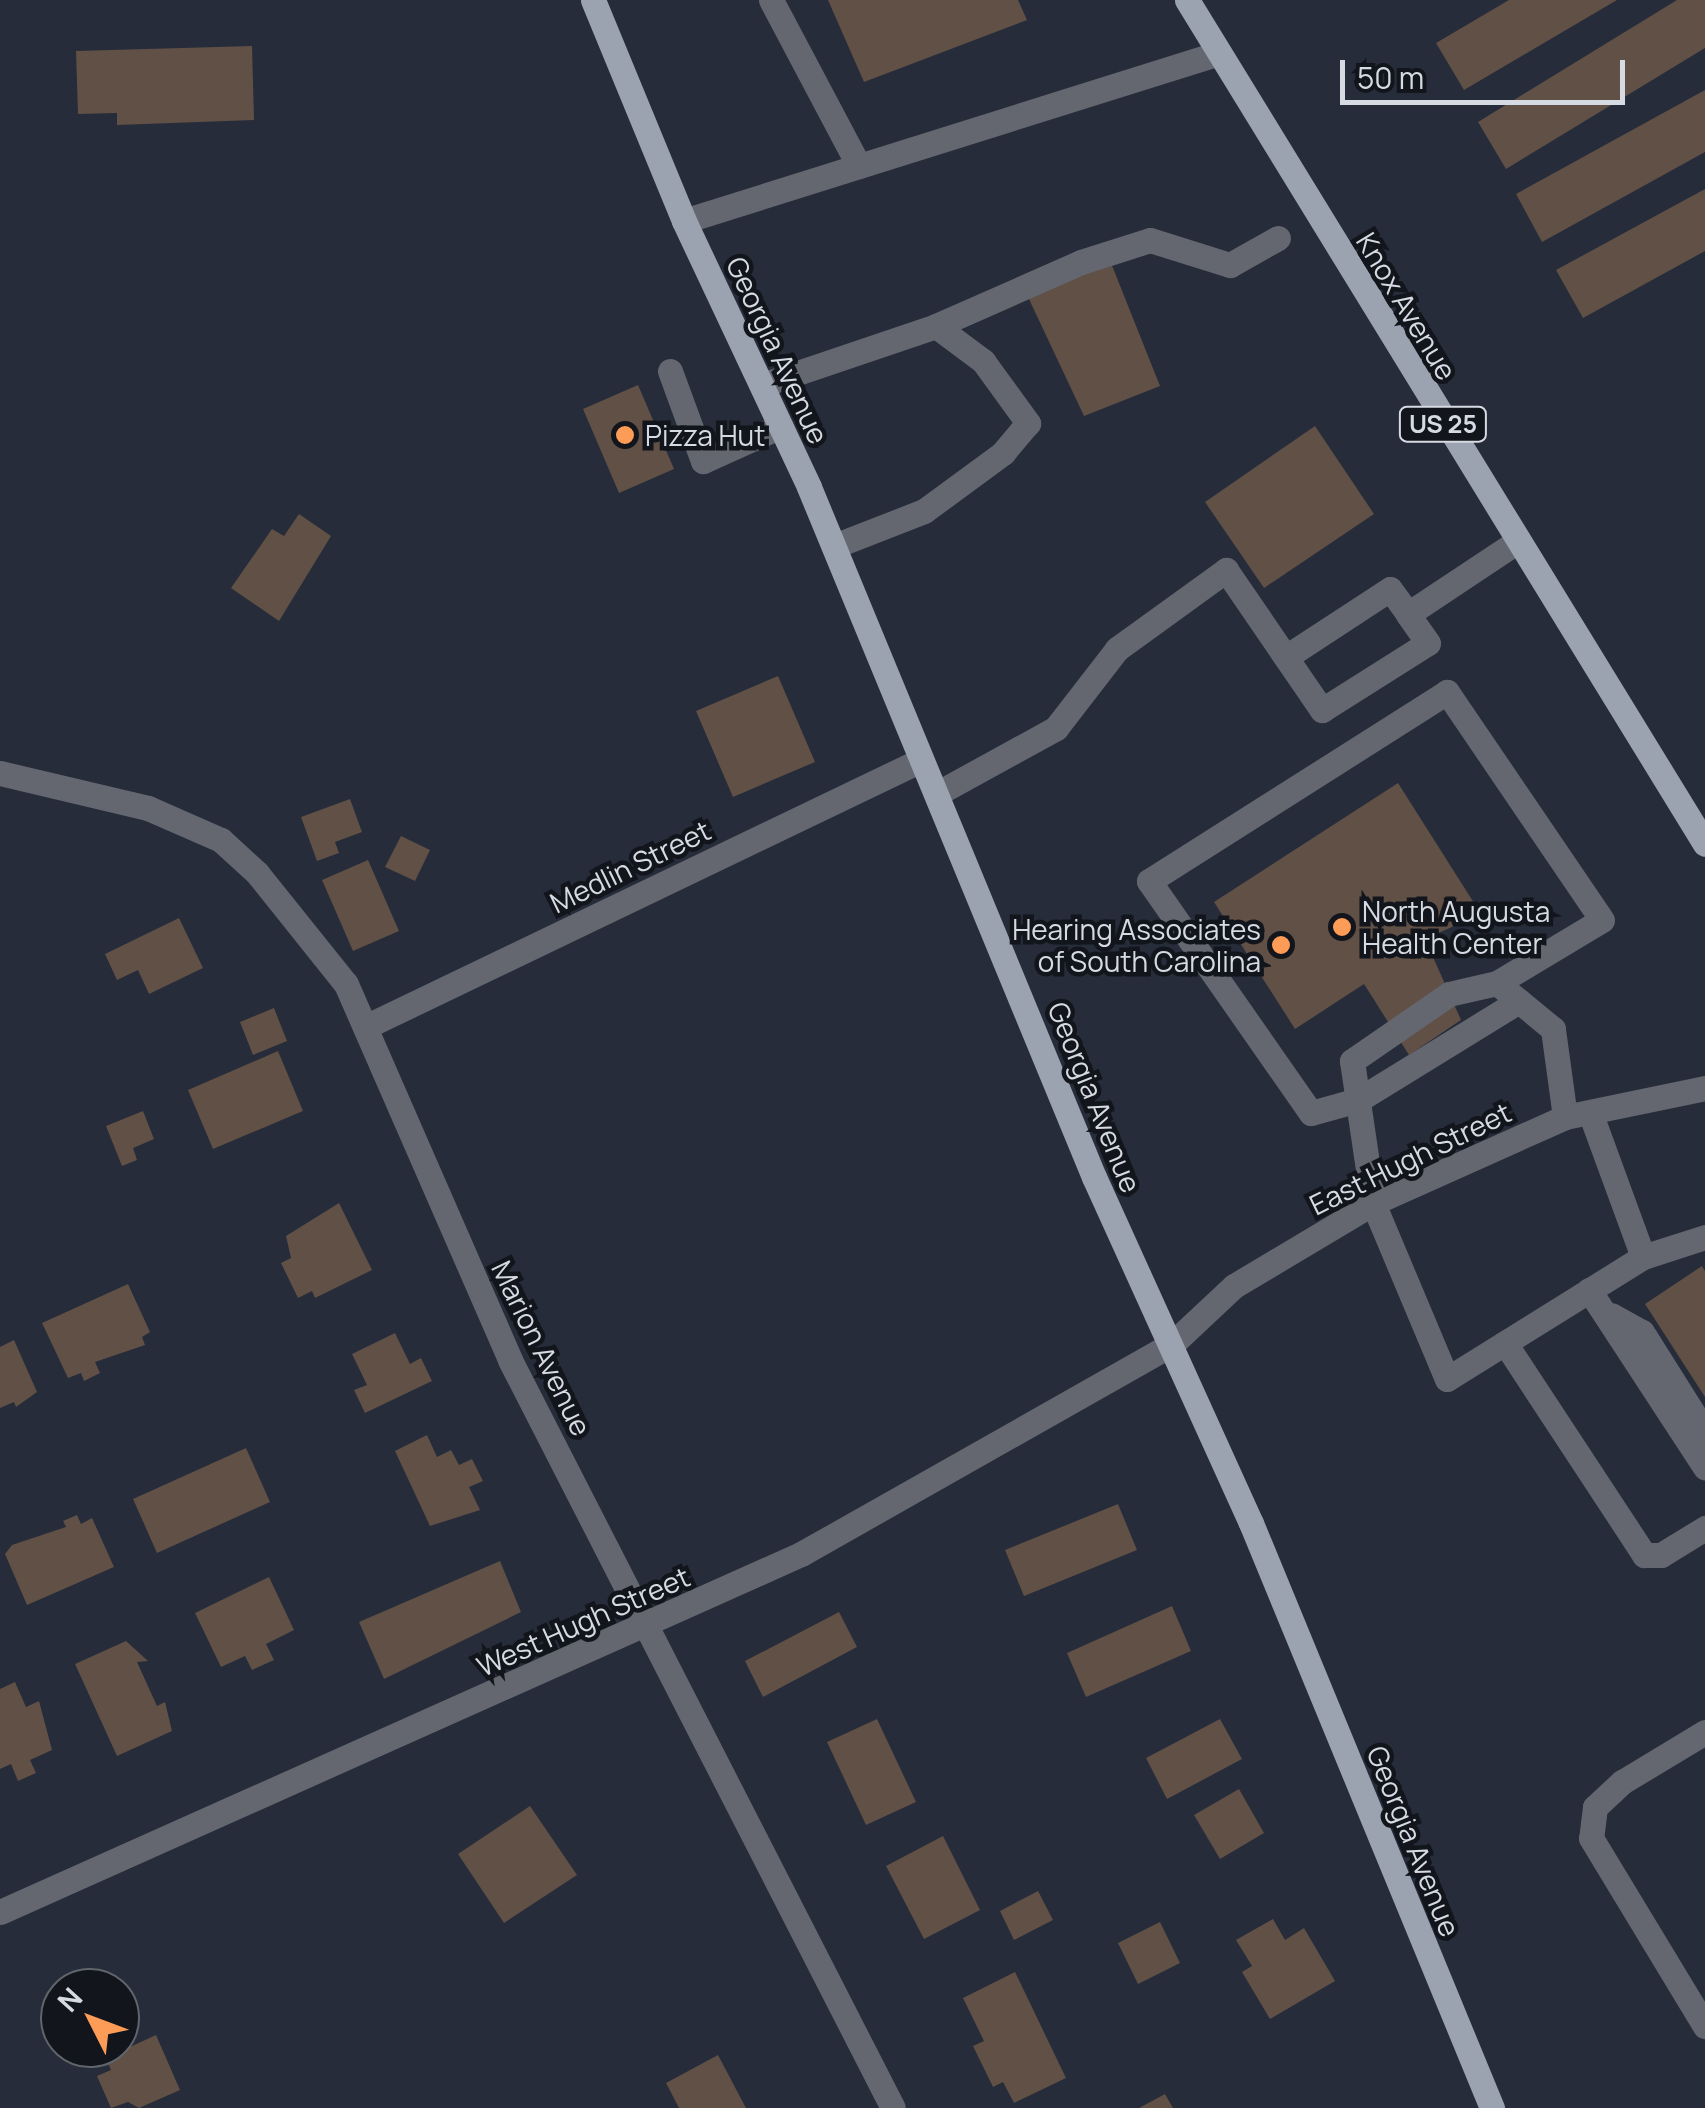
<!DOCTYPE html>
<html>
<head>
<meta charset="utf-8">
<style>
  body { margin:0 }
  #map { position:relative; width:1705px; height:2108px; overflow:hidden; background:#262c3a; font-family:Manrope,sans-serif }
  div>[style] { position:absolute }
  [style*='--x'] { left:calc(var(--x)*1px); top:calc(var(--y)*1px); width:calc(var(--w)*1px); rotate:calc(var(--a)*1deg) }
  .building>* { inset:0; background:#605046 }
  .minor>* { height:25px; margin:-12.5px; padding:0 12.5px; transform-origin:12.5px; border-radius:12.5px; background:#64676f }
  .major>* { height:25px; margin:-12.5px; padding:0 12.5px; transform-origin:12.5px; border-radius:12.5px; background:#9ba2b0 }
  .dots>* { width:28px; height:28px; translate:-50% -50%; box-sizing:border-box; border:5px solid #12151b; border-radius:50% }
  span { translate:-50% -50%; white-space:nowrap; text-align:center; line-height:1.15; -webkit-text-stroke:9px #12151b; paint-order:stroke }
  .shield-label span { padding:2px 8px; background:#12151b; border:2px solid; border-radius:8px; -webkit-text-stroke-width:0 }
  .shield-label { font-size:25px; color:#d6dae3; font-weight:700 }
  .street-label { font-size:28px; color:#d6dae3 }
  .poi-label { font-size:28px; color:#d6dae3 }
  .left { translate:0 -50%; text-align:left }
  .right { translate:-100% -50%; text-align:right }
  .north { position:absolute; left:40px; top:1968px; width:100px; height:100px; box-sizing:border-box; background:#12151b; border:2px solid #60646b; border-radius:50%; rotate:312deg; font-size:28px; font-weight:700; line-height:40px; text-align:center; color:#d6dae3 }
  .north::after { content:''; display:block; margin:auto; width:35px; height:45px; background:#fd9c56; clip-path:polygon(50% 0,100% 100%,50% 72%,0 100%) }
  .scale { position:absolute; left:1340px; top:60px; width:285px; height:45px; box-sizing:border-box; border:5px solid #d6dae3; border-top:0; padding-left:12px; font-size:30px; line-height:35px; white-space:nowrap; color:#d6dae3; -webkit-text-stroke:8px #12151b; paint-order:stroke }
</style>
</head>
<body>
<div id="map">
  <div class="building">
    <div style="clip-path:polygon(828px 0,1018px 0,1027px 20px,864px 82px)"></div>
    <div style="clip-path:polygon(1509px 0,1617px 0,1464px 90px,1436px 43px)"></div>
    <div style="clip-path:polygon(1677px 0,1705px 0,1705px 48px,1506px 169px,1478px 122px)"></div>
    <div style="clip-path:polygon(252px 46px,254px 120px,117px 125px,117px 113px,78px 114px,76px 51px)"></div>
    <div style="clip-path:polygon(1705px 90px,1705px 152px,1542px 242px,1516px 194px)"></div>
    <div style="clip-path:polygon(1705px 189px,1705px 251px,1583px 318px,1556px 270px)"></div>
    <div style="clip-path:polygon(1111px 263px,1160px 386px,1084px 416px,1028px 297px)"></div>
    <div style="clip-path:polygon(638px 385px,674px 469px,619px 493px,583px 409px)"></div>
    <div style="clip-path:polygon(1315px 426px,1374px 514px,1264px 588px,1205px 502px)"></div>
    <div style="clip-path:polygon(299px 514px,331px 536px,279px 621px,231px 588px,272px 529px,284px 536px)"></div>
    <div style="clip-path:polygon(778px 676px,815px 762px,733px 797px,696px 711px)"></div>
    <div style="clip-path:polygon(1398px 783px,1481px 914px,1425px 939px,1461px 1020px,1409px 1055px,1364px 984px,1295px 1029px,1214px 902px)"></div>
    <div style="clip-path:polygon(350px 799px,362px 832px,335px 842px,339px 853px,317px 861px,301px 817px)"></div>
    <div style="clip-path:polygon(401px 836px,430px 850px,415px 881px,385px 867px)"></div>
    <div style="clip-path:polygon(368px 860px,399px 931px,353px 951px,322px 880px)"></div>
    <div style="clip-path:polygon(179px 918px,203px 968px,149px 994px,138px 970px,117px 980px,105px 954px)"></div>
    <div style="clip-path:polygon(274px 1008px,287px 1041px,253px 1055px,240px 1022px)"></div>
    <div style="clip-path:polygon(278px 1051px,303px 1111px,213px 1149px,188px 1090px)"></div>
    <div style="clip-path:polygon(143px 1111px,154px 1139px,133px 1148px,137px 1160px,122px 1166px,106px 1126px)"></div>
    <div style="clip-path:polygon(339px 1203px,372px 1270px,315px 1298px,312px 1291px,298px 1298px,281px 1263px,291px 1258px,286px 1236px)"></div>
    <div style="clip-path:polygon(1702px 1266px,1705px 1271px,1705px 1397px,1645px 1304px)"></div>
    <div style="clip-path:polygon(128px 1284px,150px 1332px,142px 1337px,145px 1345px,95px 1362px,100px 1373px,84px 1381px,81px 1373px,68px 1378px,42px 1323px)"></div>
    <div style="clip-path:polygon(395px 1333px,410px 1364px,421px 1358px,432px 1381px,365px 1413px,354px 1390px,367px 1385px,352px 1354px)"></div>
    <div style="clip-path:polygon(14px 1340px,37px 1392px,16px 1407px,14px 1402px,0 1408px,0 1347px)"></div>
    <div style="clip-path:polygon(427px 1435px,437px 1457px,451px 1450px,459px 1465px,472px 1459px,483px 1481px,469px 1487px,480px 1510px,430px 1526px,395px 1451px)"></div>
    <div style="clip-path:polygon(246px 1448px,270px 1502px,157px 1553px,133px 1499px)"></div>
    <div style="clip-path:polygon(1118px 1504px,1137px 1550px,1024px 1596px,1005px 1550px)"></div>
    <div style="clip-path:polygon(77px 1515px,81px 1524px,92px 1518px,114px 1567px,27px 1605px,5px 1554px,12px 1545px,66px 1527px,63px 1521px)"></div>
    <div style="clip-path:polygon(500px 1561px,521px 1612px,384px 1679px,359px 1622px)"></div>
    <div style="clip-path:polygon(269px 1577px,294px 1630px,266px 1644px,274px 1660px,252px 1670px,245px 1656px,221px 1667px,195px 1613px)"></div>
    <div style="clip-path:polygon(1172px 1606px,1191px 1651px,1086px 1697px,1067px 1653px)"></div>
    <div style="clip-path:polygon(839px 1612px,857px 1647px,763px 1697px,745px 1661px)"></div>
    <div style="clip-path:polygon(126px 1641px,148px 1661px,137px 1662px,157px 1706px,165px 1702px,172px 1731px,117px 1756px,75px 1664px)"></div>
    <div style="clip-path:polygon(15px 1682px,26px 1707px,39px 1701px,52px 1750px,30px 1760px,36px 1773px,18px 1781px,11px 1764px,0 1769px,0 1689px)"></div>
    <div style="clip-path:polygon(877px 1719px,916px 1802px,866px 1825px,827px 1742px)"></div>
    <div style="clip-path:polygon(1220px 1719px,1242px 1759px,1167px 1799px,1146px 1758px)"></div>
    <div style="clip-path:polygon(1239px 1789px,1264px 1833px,1220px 1859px,1194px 1815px)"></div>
    <div style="clip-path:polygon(530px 1806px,577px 1875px,504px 1923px,458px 1854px)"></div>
    <div style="clip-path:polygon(943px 1836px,980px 1910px,924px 1939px,886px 1866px)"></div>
    <div style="clip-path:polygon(1038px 1891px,1053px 1920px,1014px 1940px,1000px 1911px)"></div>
    <div style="clip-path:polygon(1273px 1919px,1285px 1940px,1304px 1928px,1335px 1981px,1270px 2019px,1242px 1972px,1252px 1966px,1236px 1940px)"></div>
    <div style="clip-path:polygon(1160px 1922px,1180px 1963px,1138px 1984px,1118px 1943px)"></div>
    <div style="clip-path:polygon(1015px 1972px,1066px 2078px,1014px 2103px,1003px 2082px,993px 2087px,973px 2046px,984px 2041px,963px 1998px)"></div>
    <div style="clip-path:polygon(156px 2035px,180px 2090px,139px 2108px,128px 2102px,111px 2108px,97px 2076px,111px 2070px,106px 2058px)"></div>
    <div style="clip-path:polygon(718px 2055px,746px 2108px,679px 2108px,666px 2083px)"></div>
    <div style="clip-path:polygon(1165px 2094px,1173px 2108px,1139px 2108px)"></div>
  </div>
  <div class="minor">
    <div style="--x:771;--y:0;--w:188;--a:62.1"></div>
    <div style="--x:684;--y:221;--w:561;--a:-17.43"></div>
    <div style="--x:936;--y:326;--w:158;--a:-23.8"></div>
    <div style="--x:1081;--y:262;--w:72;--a:-17.7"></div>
    <div style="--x:1150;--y:240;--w:84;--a:17.4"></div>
    <div style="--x:1230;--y:265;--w:55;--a:-29.4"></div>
    <div style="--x:670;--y:371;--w:96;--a:69.9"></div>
    <div style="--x:703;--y:461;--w:85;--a:-24.2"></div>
    <div style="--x:762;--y:385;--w:184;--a:-18.7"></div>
    <div style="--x:936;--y:326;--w:59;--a:36.7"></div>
    <div style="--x:983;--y:361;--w:77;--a:54"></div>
    <div style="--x:1028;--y:423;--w:39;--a:130"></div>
    <div style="--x:1003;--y:453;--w:98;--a:143.7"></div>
    <div style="--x:924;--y:511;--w:97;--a:158.7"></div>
    <div style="--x:1286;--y:657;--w:124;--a:-33.2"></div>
    <div style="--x:1390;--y:589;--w:31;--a:54"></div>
    <div style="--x:0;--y:773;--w:152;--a:13.3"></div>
    <div style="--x:148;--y:808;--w:80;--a:23.7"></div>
    <div style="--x:221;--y:840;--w:49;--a:42.5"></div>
    <div style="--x:257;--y:873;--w:142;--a:51.3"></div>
    <div style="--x:346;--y:984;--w:410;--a:66.4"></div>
    <div style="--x:510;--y:1360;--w:840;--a:62.89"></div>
    <div style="--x:938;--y:793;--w:135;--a:-28.8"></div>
    <div style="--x:1056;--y:728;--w:100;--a:-52.3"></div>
    <div style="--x:1117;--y:649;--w:135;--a:-35.9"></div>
    <div style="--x:1226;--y:570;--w:170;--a:55.6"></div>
    <div style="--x:1322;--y:710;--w:125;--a:-32.3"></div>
    <div style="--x:1428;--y:643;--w:35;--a:-125"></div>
    <div style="--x:1408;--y:614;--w:128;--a:-33.6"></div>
    <div style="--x:1497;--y:983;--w:122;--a:-31"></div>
    <div style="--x:1602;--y:920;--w:276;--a:-124.2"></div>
    <div style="--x:1447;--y:692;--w:353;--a:147.6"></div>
    <div style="--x:1149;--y:881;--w:283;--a:55.1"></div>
    <div style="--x:1311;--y:1113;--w:49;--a:-15.5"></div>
    <div style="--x:1358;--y:1100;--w:189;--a:-31.6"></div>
    <div style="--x:365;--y:1027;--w:617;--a:-25.65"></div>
    <div style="--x:1565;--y:1117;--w:89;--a:-97.8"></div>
    <div style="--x:1553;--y:1029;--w:72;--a:-140.6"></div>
    <div style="--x:1497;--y:983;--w:49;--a:167.1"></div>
    <div style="--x:1449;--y:994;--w:118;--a:145.4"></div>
    <div style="--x:1352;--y:1061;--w:144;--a:81.6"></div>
    <div style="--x:1373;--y:1203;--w:191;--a:67.2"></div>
    <div style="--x:1447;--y:1379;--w:231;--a:-31.9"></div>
    <div style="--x:1643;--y:1257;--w:154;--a:-110.1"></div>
    <div style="--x:1643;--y:1257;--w:65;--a:-17.9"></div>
    <div style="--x:1589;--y:1290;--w:212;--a:56.8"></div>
    <div style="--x:1611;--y:1315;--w:35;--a:29"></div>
    <div style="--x:1642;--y:1332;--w:118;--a:57.8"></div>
    <div style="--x:1505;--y:1343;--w:254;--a:56.7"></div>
    <div style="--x:1644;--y:1555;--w:17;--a:0"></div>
    <div style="--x:1661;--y:1555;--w:52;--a:-31.5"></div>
    <div style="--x:1705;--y:1732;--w:97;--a:148.9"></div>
    <div style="--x:1622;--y:1782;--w:37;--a:137"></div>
    <div style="--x:1595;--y:1807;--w:31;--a:97"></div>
    <div style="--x:1591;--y:1838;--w:220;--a:58.8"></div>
    <div style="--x:0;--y:1912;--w:877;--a:-24.08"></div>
    <div style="--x:801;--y:1554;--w:425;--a:-29.5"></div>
    <div style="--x:1171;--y:1345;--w:86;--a:-43.1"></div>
    <div style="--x:1234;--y:1286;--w:162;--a:-30.8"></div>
    <div style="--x:1373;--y:1203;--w:210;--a:-24.1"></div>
    <div style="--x:1565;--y:1117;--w:143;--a:-11.7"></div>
  </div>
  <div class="major">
    <div style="--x:593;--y:0;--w:239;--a:67.6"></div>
    <div style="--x:684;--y:221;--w:294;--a:64.8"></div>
    <div style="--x:809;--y:487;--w:747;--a:67.56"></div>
    <div style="--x:1094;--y:1177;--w:380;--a:65.6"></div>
    <div style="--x:1251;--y:1523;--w:633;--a:67.61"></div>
    <div style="--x:1187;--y:0;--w:990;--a:58.46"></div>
  </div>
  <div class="dots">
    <div style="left:625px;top:435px;background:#fd9c56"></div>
    <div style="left:1342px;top:927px;background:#fd9c56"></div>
    <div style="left:1281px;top:945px;background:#fd9c56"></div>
  </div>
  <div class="shield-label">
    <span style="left:1443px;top:424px">US 25</span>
  </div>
  <div class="street-label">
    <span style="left:1407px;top:306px;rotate:59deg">Knox Avenue</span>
    <span style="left:778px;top:350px;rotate:65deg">Georgia Avenue</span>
    <span style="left:630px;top:866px;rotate:-26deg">Medlin Street</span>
    <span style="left:1095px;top:1097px;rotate:68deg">Georgia Avenue</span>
    <span style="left:1410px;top:1158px;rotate:-26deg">East Hugh Street</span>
    <span style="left:542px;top:1348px;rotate:64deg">Marion Avenue</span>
    <span style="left:583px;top:1621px;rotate:-24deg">West Hugh Street</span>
    <span style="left:1414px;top:1841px;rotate:68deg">Georgia Avenue</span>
  </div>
  <div class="poi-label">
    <span class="left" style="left:645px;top:435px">Pizza Hut</span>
    <span class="left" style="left:1362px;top:927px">North Augusta<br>Health Center</span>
    <span class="right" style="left:1261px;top:945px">Hearing Associates<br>of South Carolina</span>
  </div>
  <div class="north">N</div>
  <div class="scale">50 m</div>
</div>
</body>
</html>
